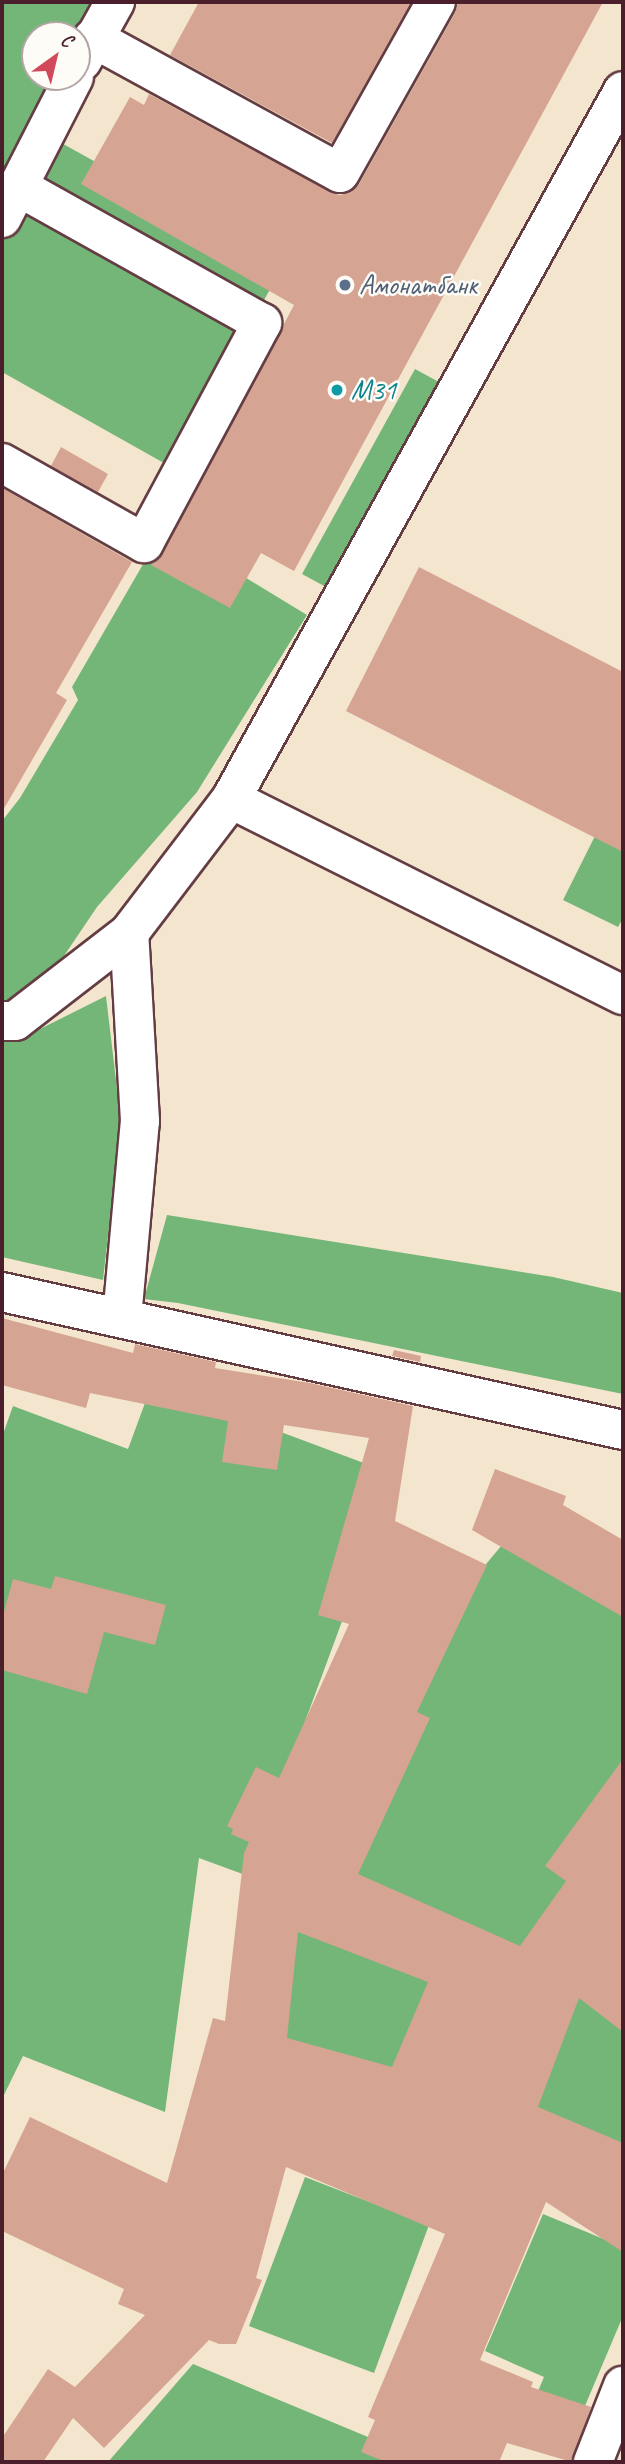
<!DOCTYPE html>
<html>
<head>
<meta charset="utf-8">
<style>
  body { margin:0 }
  #map { position:relative; width:625px; height:2464px; overflow:hidden; background:#f4e6ce; font-family:Caveat,sans-serif }
  div>[style] { position:absolute }
  [style*='--x'] { left:calc(var(--x)*1px); top:calc(var(--y)*1px); width:calc(var(--w)*1px); rotate:calc(var(--a)*1deg) }
  .forest>* { inset:0; background:#74b678 }
  .building>* { inset:0; background:#d5a492 }
  .roads { filter:drop-shadow(2px 0 #643d43) drop-shadow(-2px 0 #643d43) drop-shadow(0 2px #643d43) drop-shadow(0 -2px #643d43) }
  .minor>* { height:38px; margin:-19px; padding:0 19px; transform-origin:19px; border-radius:19px; background:#fff }
  .dots>* { width:19px; height:19px; translate:-50% -50%; box-sizing:border-box; border:4px solid #fdfcf7; border-radius:50% }
  span { translate:-50% -50%; white-space:nowrap; text-align:center; line-height:1.15; -webkit-text-stroke:5px #fdfcf7; paint-order:stroke }
  .service-label { font-size:28px; color:#4e5e75 }
  .left { translate:0 -50%; text-align:left }
  .culture-label { font-size:28px; color:#0d838f }
  .frame { position:absolute; inset:0; border:4px solid #4a1f2b; pointer-events:none }
  .north { position:absolute; left:21px; top:21px; width:70px; height:70px; box-sizing:border-box; background:#fdfcf7; border:2px solid #b5a4a5; border-radius:50%; rotate:34deg; font-size:19px; font-weight:700; line-height:28px; text-align:center; color:#4a1f2b }
  .north::after { content:''; display:block; margin:auto; width:24px; height:32px; background:#d1495b; clip-path:polygon(50% 0,100% 100%,50% 72%,0 100%) }
</style>
</head>
<body>
<div id="map">
  <div class="forest">
    <div style="clip-path:polygon(2px 2px,112px 2px,77px 35px,35px 35px,35px 77px,70px 77px,2px 201px)"></div>
    <div style="clip-path:polygon(56px 140px,283px 266px,171px 467px,2px 372px,2px 236px)"></div>
    <div style="clip-path:polygon(415px 369px,450px 388px,337px 593px,302px 574px)"></div>
    <div style="clip-path:polygon(164px 528px,307px 615px,197px 792px,97px 907px,43px 987px,2px 1005px,2px 821px,20px 798px,78px 700px,72px 687px)"></div>
    <div style="clip-path:polygon(623px 780px,623px 918px,618px 927px,563px 900px)"></div>
    <div style="clip-path:polygon(106px 996px,121px 1122px,103px 1280px,2px 1257px,2px 1039px,26px 1036px)"></div>
    <div style="clip-path:polygon(167px 1215px,553px 1277px,623px 1293px,623px 1394px,178px 1303px,144px 1299px)"></div>
    <div style="clip-path:polygon(152px 1384px,396px 1475px,248px 1876px,199px 1858px,165px 2112px,23px 2056px,2px 2099px,2px 1437px,13px 1406px,128px 1449px)"></div>
    <div style="clip-path:polygon(528px 1514px,623px 1557px,623px 2162px,616px 2183px,239px 2056px,450px 1607px)"></div>
    <div style="clip-path:polygon(305px 2177px,429px 2225px,374px 2373px,249px 2326px)"></div>
    <div style="clip-path:polygon(543px 2214px,623px 2247px,623px 2316px,568px 2446px,523px 2427px,544px 2377px,485px 2351px)"></div>
    <div style="clip-path:polygon(193px 2364px,392px 2447px,420px 2462px,108px 2462px)"></div>
  </div>
  <div class="building">
    <div style="clip-path:polygon(199px 2px,411px 2px,332px 143px,170px 55px)"></div>
    <div style="clip-path:polygon(458px 2px,603px 2px,294px 571px,261px 553px,230px 608px,151px 565px,163px 553px,294px 305px,81px 184px,130px 97px,144px 105px,149px 94px,330px 192px,340px 195px,351px 192px,359px 184px,455px 13px)"></div>
    <div style="clip-path:polygon(61px 447px,108px 474px,98px 492px,51px 466px)"></div>
    <div style="clip-path:polygon(2px 488px,132px 562px,56px 693px,67px 700px,2px 812px)"></div>
    <div style="clip-path:polygon(419px 567px,623px 672px,623px 852px,346px 711px)"></div>
    <div style="clip-path:polygon(evenodd,2px 1318px,133px 1353px,135px 1344px,216px 1362px,215px 1368px,310px 1383px,413px 1406px,395px 1521px,487px 1565px,417px 1712px,430px 1718px,358px 1874px,520px 1946px,566px 1881px,545px 1866px,623px 1759px,623px 2032px,579px 1998px,538px 2107px,623px 2143px,623px 2252px,546px 2202px,480px 2360px,533px 2382px,531px 2387px,591px 2407px,572px 2462px,507px 2443px,499px 2462px,386px 2462px,361px 2452px,375px 2420px,368px 2417px,445px 2234px,286px 2167px,256px 2278px,262px 2280px,236px 2344px,219px 2344px,209px 2340px,104px 2448px,73px 2418px,43px 2462px,2px 2462px,2px 2438px,48px 2369px,75px 2387px,145px 2315px,118px 2304px,124px 2289px,2px 2231px,2px 2175px,30px 2117px,167px 2183px,213px 2018px,225px 2021px,244px 1853px,249px 1842px,231px 1834px,233px 1829px,227px 1826px,256px 1767px,279px 1778px,349px 1624px,318px 1615px,369px 1438px,284px 1425px,277px 1470px,222px 1462px,228px 1421px,90px 1393px,86px 1408px,2px 1385px,2px 1318px,298px 1932px,428px 1982px,392px 2067px,287px 2038px,298px 1932px)"></div>
    <div style="clip-path:polygon(394px 1350px,421px 1356px,420px 1362px,392px 1356px)"></div>
    <div style="clip-path:polygon(495px 1469px,566px 1496px,563px 1505px,623px 1540px,623px 1617px,472px 1530px)"></div>
    <div style="clip-path:polygon(55px 1576px,166px 1605px,155px 1645px,104px 1632px,87px 1694px,2px 1670px,2px 1619px,13px 1579px,51px 1589px)"></div>
  </div>
  <div class="roads">
    <div class="minor">
      <div style="--x:93;--y:38;--w:281;--a:28.7"></div>
      <div style="--x:340;--y:173;--w:196;--a:-60.7"></div>
      <div style="--x:82;--y:61;--w:68;--a:-60.8"></div>
      <div style="--x:2;--y:218;--w:158;--a:-62.9"></div>
      <div style="--x:2;--y:463;--w:163;--a:29.4"></div>
      <div style="--x:144;--y:543;--w:250;--a:-61.8"></div>
      <div style="--x:262;--y:323;--w:278;--a:-150.8"></div>
      <div style="--x:231;--y:799;--w:438;--a:26.6"></div>
      <div style="--x:2;--y:1021;--w:13;--a:0"></div>
      <div style="--x:15;--y:1021;--w:144;--a:-37.7"></div>
      <div style="--x:129;--y:933;--w:168;--a:-52.7"></div>
      <div style="--x:231;--y:799;--w:809;--a:-61.03"></div>
      <div style="--x:2;--y:1292;--w:636;--a:12.53"></div>
      <div style="--x:122;--y:1318;--w:198;--a:-84.8"></div>
      <div style="--x:140;--y:1121;--w:188;--a:-93.3"></div>
      <div style="--x:593;--y:2462;--w:82;--a:-68.5"></div>
    </div>
  </div>
  <div class="dots">
    <div style="left:345px;top:285px;background:#5c6f8a"></div>
    <div style="left:337px;top:390px;background:#0f9aa8"></div>
  </div>
  <div class="service-label">
    <span class="left" style="left:359px;top:285px">Амонатбанк</span>
  </div>
  <div class="culture-label">
    <span class="left" style="left:351px;top:390px">М31</span>
  </div>
  <div class="frame"></div>
  <div class="north">С</div>
</div>
</body>
</html>
